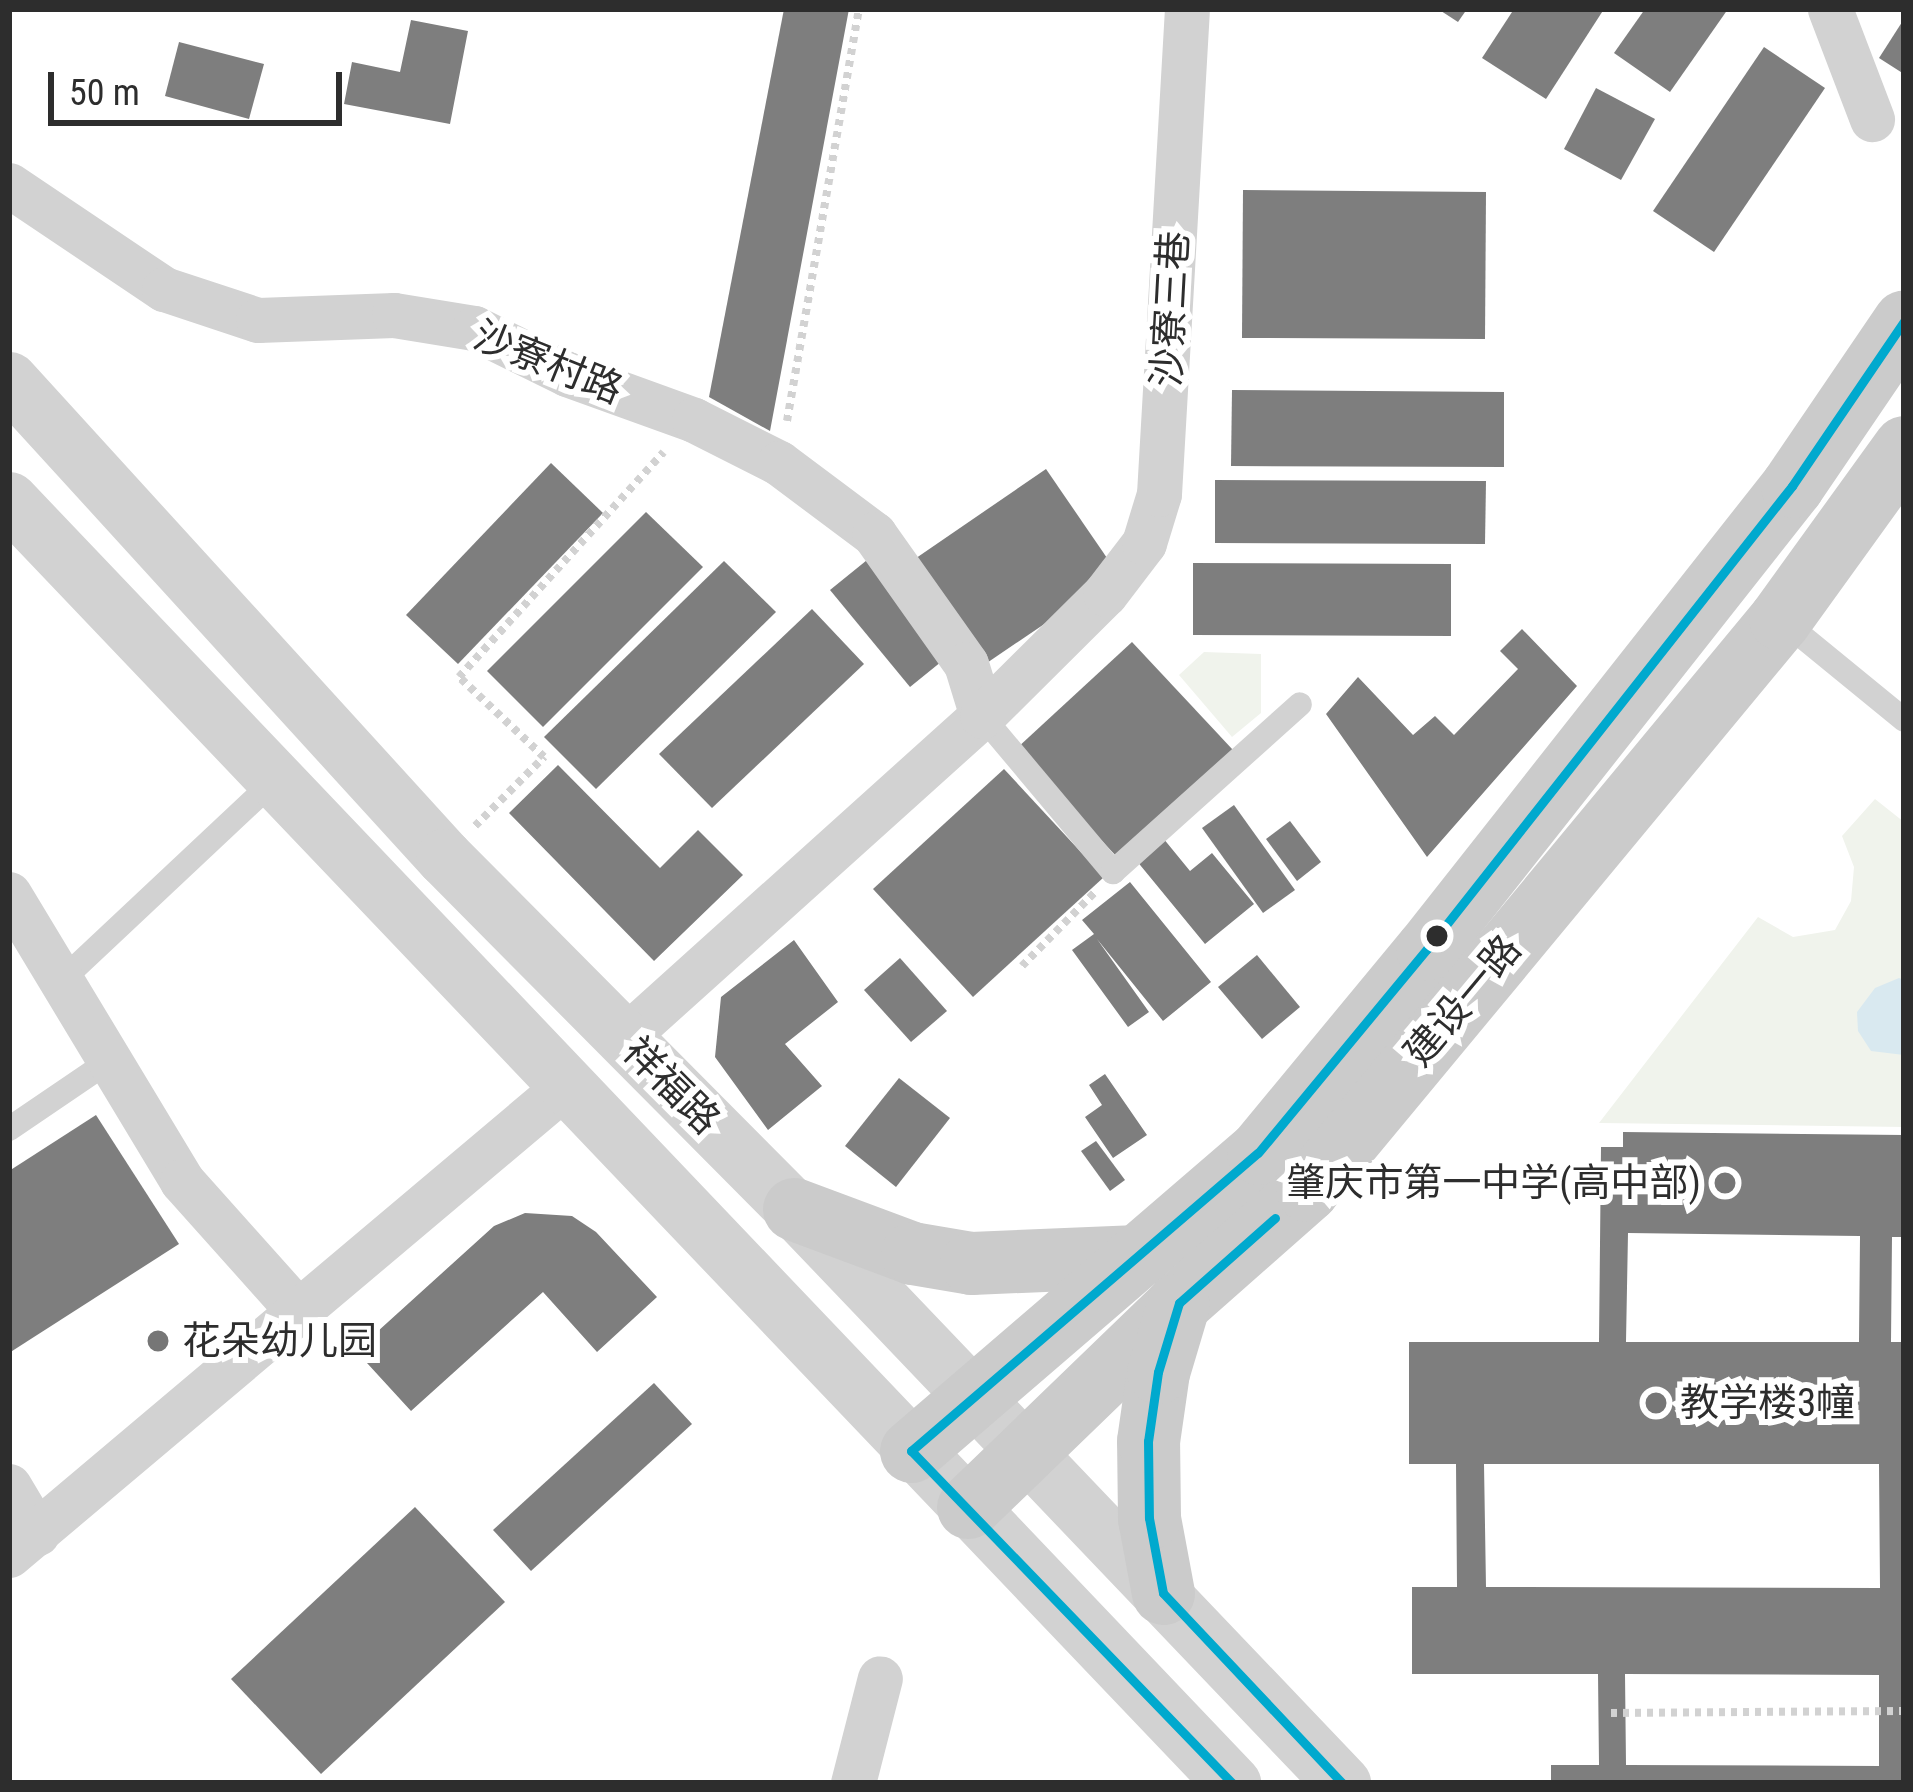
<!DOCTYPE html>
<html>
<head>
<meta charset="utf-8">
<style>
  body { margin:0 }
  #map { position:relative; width:1913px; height:1792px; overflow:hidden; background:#fff; font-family:"Roboto Condensed","Noto Sans SC",sans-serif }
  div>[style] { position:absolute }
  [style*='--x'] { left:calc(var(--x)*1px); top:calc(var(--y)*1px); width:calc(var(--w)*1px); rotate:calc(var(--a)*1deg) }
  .green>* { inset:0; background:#f0f3ec }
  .water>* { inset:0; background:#d9e9f0 }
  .building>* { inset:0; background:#7e7e7e }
  .path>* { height:8px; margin-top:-4px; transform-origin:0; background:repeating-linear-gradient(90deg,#d2d2d2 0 6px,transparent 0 12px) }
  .service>* { height:24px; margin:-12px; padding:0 12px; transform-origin:12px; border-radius:12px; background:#d2d2d2 }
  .minor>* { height:45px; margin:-22.5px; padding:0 22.5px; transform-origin:22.5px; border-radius:22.5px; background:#d2d2d2 }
  .tertiary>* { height:57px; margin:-28.5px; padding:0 28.5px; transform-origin:28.5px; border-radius:28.5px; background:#d2d2d2 }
  .secondary>* { height:63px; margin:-31.5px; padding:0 31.5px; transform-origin:31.5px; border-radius:31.5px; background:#cbcbcb }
  .bus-1>* { height:9px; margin:-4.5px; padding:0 4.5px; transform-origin:4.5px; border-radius:4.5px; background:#00a9ce }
  .dots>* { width:33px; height:33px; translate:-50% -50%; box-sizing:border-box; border:6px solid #fff; border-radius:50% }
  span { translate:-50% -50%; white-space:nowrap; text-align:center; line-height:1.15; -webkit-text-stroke:12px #fff; paint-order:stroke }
  .street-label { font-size:39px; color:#2d2d2d }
  .poi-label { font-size:39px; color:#2d2d2d }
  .right { translate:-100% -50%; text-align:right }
  .left { translate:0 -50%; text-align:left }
  .frame { position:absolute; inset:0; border:12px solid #2d2d2d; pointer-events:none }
  .scale { position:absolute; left:48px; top:72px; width:294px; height:54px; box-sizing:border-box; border:6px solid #2d2d2d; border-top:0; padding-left:15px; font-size:36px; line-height:42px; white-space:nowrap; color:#2d2d2d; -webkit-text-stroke:9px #fff; paint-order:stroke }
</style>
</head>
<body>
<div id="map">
  <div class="green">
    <div style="clip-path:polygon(1204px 652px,1261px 654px,1261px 713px,1232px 737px,1179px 675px)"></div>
    <div style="clip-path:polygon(1875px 799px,1904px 822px,1904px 1127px,1599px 1123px,1758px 917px,1793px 937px,1835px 930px,1851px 901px,1854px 867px,1842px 836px)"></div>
  </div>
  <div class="water">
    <div style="clip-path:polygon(1899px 978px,1904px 980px,1904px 1055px,1871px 1051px,1858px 1031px,1857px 1012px,1875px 988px)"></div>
  </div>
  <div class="building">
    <div style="clip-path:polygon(784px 9px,849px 9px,770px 431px,709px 397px)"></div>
    <div style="clip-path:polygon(1438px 9px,1467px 9px,1458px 22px)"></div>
    <div style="clip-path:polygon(1514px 9px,1604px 9px,1546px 99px,1482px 58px)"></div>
    <div style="clip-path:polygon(1645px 9px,1728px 9px,1670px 92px,1614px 53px)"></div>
    <div style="clip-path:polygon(1904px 19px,1904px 74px,1879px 58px)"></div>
    <div style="clip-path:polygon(411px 20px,468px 31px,450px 124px,344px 104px,352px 62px,400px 72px)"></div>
    <div style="clip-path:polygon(179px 42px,264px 64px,249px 119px,165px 96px)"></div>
    <div style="clip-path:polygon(1764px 47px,1825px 88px,1714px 252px,1653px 211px)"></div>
    <div style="clip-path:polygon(1596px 88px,1655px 119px,1621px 180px,1564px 149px)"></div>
    <div style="clip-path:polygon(1243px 190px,1486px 192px,1485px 339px,1242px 338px)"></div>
    <div style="clip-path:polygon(1232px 390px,1504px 392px,1504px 467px,1231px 466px)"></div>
    <div style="clip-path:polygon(551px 463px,603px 513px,458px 664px,406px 615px)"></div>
    <div style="clip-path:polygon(1046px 469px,1118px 574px,978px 669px,906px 565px)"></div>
    <div style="clip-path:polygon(1215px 480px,1486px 481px,1485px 544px,1215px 543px)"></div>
    <div style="clip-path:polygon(646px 512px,703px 567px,543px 727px,487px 671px)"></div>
    <div style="clip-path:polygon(872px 556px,952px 653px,910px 687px,830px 590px)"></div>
    <div style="clip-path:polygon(724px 561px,776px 612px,596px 789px,544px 737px)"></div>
    <div style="clip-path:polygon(1193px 563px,1451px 564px,1451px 636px,1193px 635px)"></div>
    <div style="clip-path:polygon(812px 609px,864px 664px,712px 808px,659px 754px)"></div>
    <div style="clip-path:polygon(1522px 629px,1577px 686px,1427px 857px,1326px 714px,1358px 677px,1413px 735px,1435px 716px,1454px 735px,1518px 669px,1500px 651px)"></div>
    <div style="clip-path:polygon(1132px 642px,1233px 750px,1117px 857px,1016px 749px)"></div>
    <div style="clip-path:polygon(558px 765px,660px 868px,698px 830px,743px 875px,654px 961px,509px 813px)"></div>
    <div style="clip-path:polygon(1004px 769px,1104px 877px,973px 997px,873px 889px)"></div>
    <div style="clip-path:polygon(1234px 805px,1295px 890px,1263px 913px,1202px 828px)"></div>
    <div style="clip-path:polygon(1290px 821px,1321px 862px,1297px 881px,1266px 839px)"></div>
    <div style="clip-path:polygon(1163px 838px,1190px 871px,1212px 853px,1254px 904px,1205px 944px,1136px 860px)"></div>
    <div style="clip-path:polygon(1130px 882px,1211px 982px,1163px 1021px,1097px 939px,1149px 1012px,1128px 1027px,1072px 950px,1094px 934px,1082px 920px)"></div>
    <div style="clip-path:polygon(794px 940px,838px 1002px,785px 1044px,822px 1086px,768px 1130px,715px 1057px,721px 997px)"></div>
    <div style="clip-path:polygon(1257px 955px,1300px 1007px,1262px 1039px,1218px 987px)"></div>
    <div style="clip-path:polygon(900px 958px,947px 1011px,911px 1042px,864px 990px)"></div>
    <div style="clip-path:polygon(1105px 1074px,1147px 1135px,1113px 1158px,1085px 1117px,1102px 1105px,1089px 1085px)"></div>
    <div style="clip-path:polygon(899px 1078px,950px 1118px,896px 1187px,845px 1146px)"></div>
    <div style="clip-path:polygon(96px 1115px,179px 1244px,9px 1353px,9px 1171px)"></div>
    <div style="clip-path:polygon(evenodd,1623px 1132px,1904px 1135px,1904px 1237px,1892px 1237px,1891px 1342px,1904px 1342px,1904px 1783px,1551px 1783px,1551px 1765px,1599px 1765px,1598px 1674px,1412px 1674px,1412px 1587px,1457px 1587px,1456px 1464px,1409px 1464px,1409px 1342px,1599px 1342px,1601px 1147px,1623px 1147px,1623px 1132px,1628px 1233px,1860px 1236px,1859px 1342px,1626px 1342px,1628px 1233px,1623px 1132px,1484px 1464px,1879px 1464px,1880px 1588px,1486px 1587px,1484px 1464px,1623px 1132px,1625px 1674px,1879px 1675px,1879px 1766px,1626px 1765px,1625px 1674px)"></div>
    <div style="clip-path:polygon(1096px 1141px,1125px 1180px,1110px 1191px,1081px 1151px)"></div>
    <div style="clip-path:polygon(525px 1213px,572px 1216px,596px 1232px,657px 1297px,597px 1352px,543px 1292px,411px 1411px,356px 1351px,494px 1226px)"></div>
    <div style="clip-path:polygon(654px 1383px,692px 1424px,531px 1571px,493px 1530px)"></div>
    <div style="clip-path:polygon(415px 1507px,505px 1602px,321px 1774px,231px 1679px)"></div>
  </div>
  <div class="path">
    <div style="--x:787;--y:421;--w:418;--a:-80.1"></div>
    <div style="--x:475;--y:826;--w:98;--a:-45"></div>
    <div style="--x:544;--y:757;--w:117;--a:-136.7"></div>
    <div style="--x:459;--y:677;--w:304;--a:-47.7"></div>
    <div style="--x:1022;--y:966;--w:105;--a:-45.4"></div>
    <div style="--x:1611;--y:1713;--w:293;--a:-0.4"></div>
  </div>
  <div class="service">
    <div style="--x:1782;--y:620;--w:158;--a:39.3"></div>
    <div style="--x:982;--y:716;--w:204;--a:50"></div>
    <div style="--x:1113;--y:872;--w:251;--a:-41.9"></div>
    <div style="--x:61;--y:981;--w:296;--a:-43.2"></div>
    <div style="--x:9;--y:1129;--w:121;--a:-34.2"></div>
  </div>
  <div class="minor">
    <div style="--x:1830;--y:9;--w:118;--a:69.1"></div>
    <div style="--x:9;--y:185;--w:187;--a:33.9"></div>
    <div style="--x:164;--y:289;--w:99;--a:18.3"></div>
    <div style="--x:258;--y:320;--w:136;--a:-2.1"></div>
    <div style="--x:394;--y:315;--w:81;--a:9.2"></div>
    <div style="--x:474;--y:328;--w:104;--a:26.3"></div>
    <div style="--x:567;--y:374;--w:135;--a:19.9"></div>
    <div style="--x:694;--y:420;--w:95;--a:26.8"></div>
    <div style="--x:779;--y:463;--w:119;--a:36.8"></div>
    <div style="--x:874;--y:534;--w:159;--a:54.7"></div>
    <div style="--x:966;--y:664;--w:54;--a:72.9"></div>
    <div style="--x:9;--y:894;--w:335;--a:58.9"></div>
    <div style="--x:182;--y:1181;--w:176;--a:48.2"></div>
    <div style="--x:624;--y:1038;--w:482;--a:-42"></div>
    <div style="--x:982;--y:716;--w:173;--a:-44.8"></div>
    <div style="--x:1105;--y:594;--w:64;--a:-52.6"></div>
    <div style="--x:1144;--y:543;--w:51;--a:-73"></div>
    <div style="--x:1159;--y:494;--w:486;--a:-86.7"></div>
    <div style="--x:9;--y:1486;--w:55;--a:59.2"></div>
    <div style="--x:9;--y:1555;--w:732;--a:-40.13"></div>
    <div style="--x:853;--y:1783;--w:108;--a:-75.6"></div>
  </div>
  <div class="tertiary">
    <div style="--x:9;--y:380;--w:646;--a:47.64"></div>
    <div style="--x:444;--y:857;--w:496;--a:45.2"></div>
    <div style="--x:794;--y:1209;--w:794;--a:46.33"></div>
    <div style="--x:9;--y:500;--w:1773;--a:46.37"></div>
  </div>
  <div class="secondary">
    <div style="--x:794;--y:1209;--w:126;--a:20.4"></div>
    <div style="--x:912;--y:1253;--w:60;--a:9.6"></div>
    <div style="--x:971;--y:1263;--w:167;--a:-2.4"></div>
    <div style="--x:911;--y:1451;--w:457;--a:-40.7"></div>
    <div style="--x:1258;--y:1153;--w:265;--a:-50.4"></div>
    <div style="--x:1427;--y:949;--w:590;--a:-51.75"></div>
    <div style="--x:1792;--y:486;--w:199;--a:-55.8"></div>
    <div style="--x:968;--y:1507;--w:293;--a:-44"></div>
    <div style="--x:1179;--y:1303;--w:171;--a:-41.4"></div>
    <div style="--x:1307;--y:1190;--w:741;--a:-50.36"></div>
    <div style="--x:1780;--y:619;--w:212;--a:-54.2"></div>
    <div style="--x:1163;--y:1593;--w:76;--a:-100.6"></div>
    <div style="--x:1149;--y:1518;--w:77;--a:-90.7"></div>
    <div style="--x:1148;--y:1441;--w:70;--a:-81.8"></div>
    <div style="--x:1158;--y:1372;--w:70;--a:-73.4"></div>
  </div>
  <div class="bus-1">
    <div style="--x:1275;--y:1218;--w:128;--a:138.5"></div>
    <div style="--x:1179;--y:1303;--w:72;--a:106.9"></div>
    <div style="--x:1158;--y:1372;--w:70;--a:98.2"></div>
    <div style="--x:1148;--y:1441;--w:77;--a:89.3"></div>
    <div style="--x:1149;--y:1518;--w:76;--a:79.4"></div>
    <div style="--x:1163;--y:1593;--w:261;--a:46.7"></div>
    <div style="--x:1232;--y:1783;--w:462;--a:-134"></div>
    <div style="--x:911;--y:1451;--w:457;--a:-40.7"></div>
    <div style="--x:1258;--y:1153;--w:265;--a:-50.4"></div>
    <div style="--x:1427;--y:949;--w:590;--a:-51.75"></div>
    <div style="--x:1792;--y:486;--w:199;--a:-55.8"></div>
  </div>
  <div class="dots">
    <div style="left:1437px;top:936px;background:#2d2d2d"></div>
    <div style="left:1725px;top:1183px;background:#767676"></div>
    <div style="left:158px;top:1341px;background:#767676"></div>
    <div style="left:1656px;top:1403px;background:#767676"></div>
  </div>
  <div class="street-label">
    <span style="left:1171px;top:309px;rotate:-87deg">沙寮三巷</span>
    <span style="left:548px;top:363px;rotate:22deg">沙寮村路</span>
    <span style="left:1463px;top:1001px;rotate:-50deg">建设一路</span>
    <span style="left:671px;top:1086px;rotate:45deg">祥福路</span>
  </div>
  <div class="poi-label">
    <span class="right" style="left:1701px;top:1183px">肇庆市第一中学(高中部)</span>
    <span class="left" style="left:182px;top:1341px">花朵幼儿园</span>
    <span class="left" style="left:1680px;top:1403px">教学楼3幢</span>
  </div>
  <div class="frame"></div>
  <div class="scale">50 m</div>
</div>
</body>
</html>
